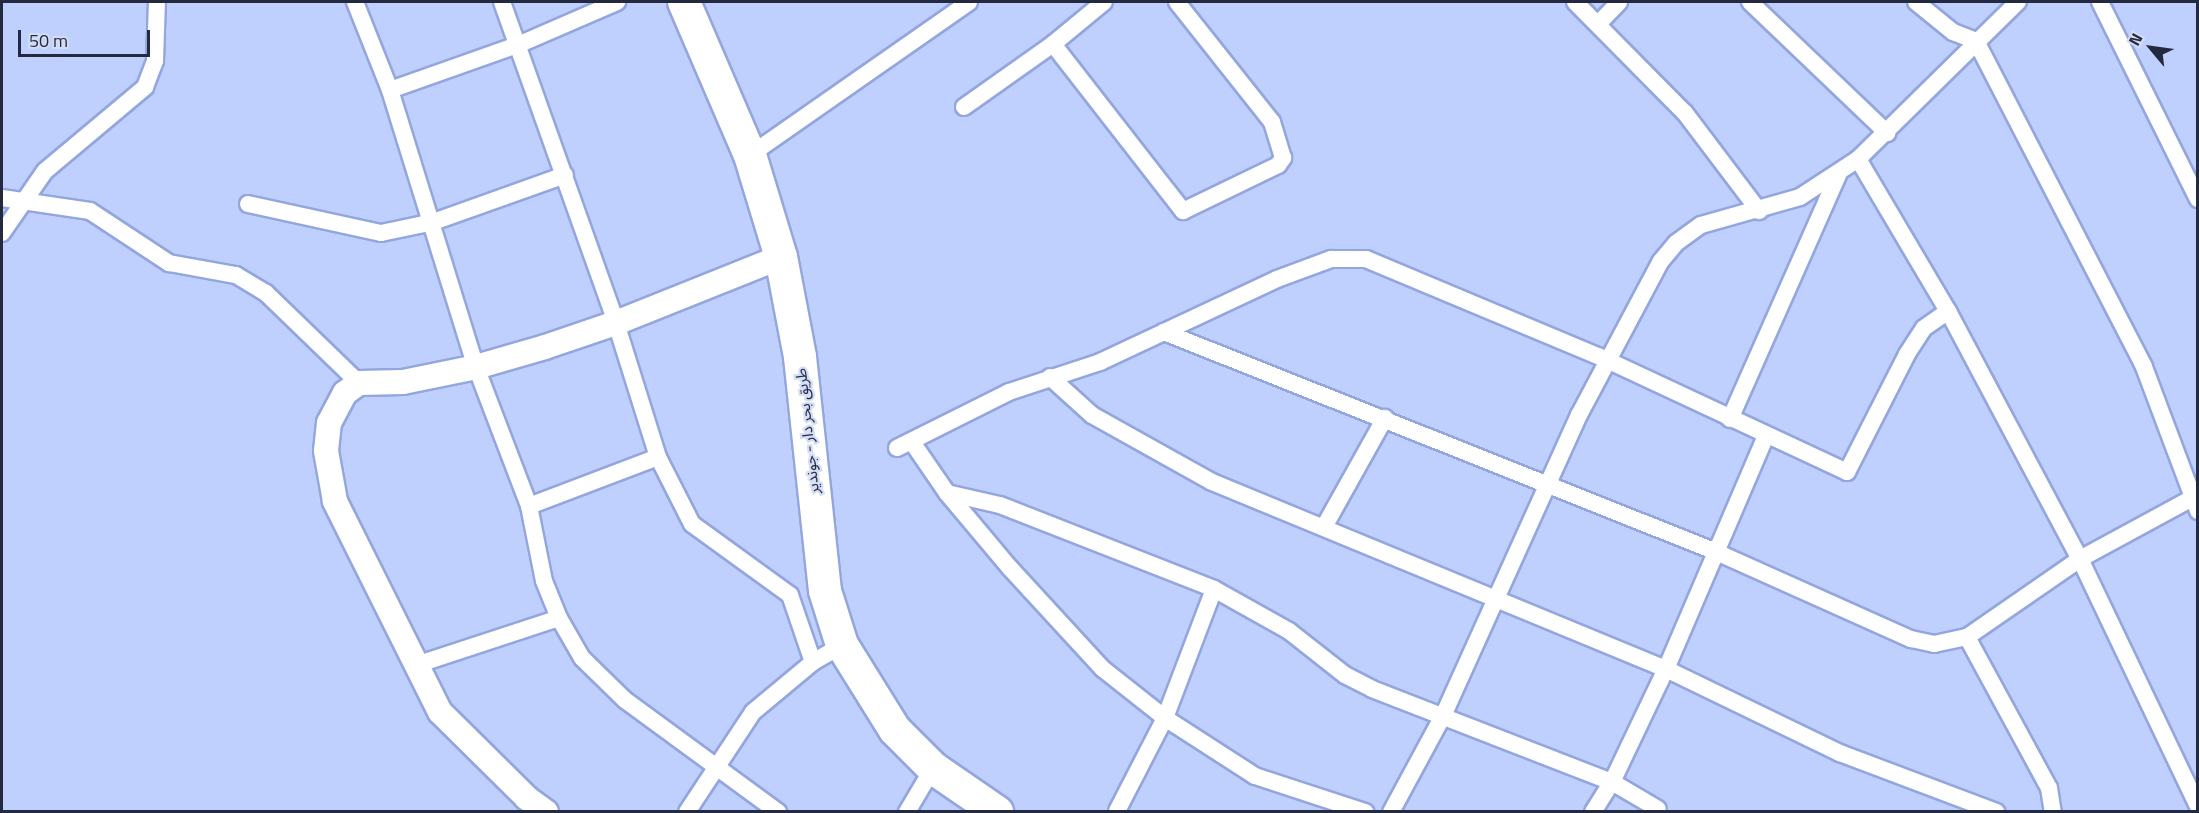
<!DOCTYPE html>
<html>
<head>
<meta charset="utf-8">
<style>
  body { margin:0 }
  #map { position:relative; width:2199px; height:813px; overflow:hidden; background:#bfcffe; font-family:"Titillium Web","Noto Sans Arabic",sans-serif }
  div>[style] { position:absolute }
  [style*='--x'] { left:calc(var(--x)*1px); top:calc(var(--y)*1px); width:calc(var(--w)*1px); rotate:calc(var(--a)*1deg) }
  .roads { filter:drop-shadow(2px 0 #93a6de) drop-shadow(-2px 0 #93a6de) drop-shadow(0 2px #93a6de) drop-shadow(0 -2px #93a6de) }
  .street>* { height:16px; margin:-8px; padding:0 8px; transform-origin:8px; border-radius:8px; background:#fff }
  .secondary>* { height:24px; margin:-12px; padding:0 12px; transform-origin:12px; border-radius:12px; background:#fff }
  .highway>* { height:32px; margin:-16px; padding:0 16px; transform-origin:16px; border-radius:16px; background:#fff }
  span { translate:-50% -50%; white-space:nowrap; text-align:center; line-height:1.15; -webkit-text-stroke:4.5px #d4ddf5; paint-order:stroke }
  .street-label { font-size:15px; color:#232a40 }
  .frame { position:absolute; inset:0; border:3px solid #232a40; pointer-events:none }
  .north { position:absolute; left:2121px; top:18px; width:60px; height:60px; -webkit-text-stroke:4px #d4ddf5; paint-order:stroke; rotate:299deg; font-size:16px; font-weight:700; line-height:24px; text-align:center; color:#232a40 }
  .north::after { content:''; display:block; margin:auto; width:21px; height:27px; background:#232a40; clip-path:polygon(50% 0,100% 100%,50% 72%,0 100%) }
  .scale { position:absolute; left:18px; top:30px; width:132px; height:27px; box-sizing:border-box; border:3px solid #232a40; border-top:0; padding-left:8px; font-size:18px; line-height:21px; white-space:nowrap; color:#232a40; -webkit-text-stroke:4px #d4ddf5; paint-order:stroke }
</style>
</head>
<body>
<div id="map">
  <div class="roads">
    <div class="street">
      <div style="--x:355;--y:2;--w:95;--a:68.3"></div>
      <div style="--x:390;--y:90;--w:290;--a:72.8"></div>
      <div style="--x:476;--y:367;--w:149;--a:69.1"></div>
      <div style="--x:529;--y:506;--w:76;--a:78.7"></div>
      <div style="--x:544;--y:581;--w:40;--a:68"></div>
      <div style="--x:559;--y:618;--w:151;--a:161.8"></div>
      <div style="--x:502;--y:2;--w:341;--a:70.4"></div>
      <div style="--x:616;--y:323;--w:140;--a:72.6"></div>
      <div style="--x:658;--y:457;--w:75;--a:63.1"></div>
      <div style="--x:692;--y:524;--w:121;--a:35.9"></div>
      <div style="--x:790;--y:595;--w:71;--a:71.1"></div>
      <div style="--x:813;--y:662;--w:34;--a:-30"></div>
      <div style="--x:1575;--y:2;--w:156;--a:45.3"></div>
      <div style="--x:1685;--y:113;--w:123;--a:52.9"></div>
      <div style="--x:1750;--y:2;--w:190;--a:43.7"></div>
      <div style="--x:1916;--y:2;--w:48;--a:39"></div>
      <div style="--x:1953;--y:32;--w:25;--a:21"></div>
      <div style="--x:1976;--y:41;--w:367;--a:62.7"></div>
      <div style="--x:2144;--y:367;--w:154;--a:69.4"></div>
      <div style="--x:2100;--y:2;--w:220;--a:63.6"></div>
      <div style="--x:1599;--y:23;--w:29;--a:-46"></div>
      <div style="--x:1053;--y:44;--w:212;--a:52.1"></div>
      <div style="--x:1183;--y:211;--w:106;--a:-25.8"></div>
      <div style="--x:1278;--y:165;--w:9;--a:-54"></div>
      <div style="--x:1283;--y:158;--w:38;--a:-107"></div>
      <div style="--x:1272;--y:122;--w:153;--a:-128.4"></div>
      <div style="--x:390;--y:90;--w:138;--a:-19.5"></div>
      <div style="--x:520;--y:44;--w:106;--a:-23.4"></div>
      <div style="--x:964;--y:107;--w:109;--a:-35.3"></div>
      <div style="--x:1053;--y:44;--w:66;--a:-39.5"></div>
      <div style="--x:750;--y:155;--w:267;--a:-34.9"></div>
      <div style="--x:1858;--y:159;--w:224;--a:-44.5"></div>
      <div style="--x:2;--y:198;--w:89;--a:8.4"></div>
      <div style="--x:90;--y:211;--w:95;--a:33.4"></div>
      <div style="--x:169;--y:263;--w:68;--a:10.2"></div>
      <div style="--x:236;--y:275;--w:35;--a:31"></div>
      <div style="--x:266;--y:293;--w:129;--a:44.1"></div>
      <div style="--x:248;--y:204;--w:136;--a:12.3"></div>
      <div style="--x:381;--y:233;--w:53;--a:-11.9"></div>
      <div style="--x:433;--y:222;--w:140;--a:-19.6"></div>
      <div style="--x:2;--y:233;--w:75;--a:-55.3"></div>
      <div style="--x:45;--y:171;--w:131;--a:-40"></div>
      <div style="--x:145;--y:87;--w:28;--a:-69"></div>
      <div style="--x:155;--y:61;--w:59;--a:-88.1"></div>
      <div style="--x:1164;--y:332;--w:592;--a:21.71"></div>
      <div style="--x:1714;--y:551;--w:216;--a:24.1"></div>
      <div style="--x:1911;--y:639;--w:24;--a:12"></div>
      <div style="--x:1934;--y:644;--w:34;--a:-12"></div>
      <div style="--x:1967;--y:637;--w:137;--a:-34.6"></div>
      <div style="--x:2080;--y:559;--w:134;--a:-28.5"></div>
      <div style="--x:1050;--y:377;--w:57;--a:42.1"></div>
      <div style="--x:1092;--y:415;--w:137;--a:29.2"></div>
      <div style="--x:1212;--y:482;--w:491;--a:22.4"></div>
      <div style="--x:1666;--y:669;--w:193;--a:25.8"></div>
      <div style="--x:1840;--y:753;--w:167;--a:20.7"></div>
      <div style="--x:1730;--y:419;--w:267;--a:-66.1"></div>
      <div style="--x:912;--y:442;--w:62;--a:55.5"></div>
      <div style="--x:947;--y:493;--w:98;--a:50"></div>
      <div style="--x:1010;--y:568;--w:137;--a:47.4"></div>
      <div style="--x:1103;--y:669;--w:79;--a:38.3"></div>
      <div style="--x:1165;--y:718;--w:107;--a:32.8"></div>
      <div style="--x:1255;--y:776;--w:116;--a:18.1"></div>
      <div style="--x:897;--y:448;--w:125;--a:-26.6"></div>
      <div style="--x:1009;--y:392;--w:96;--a:-18.2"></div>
      <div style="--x:1100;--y:362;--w:195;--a:-25.1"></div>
      <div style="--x:1277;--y:279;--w:58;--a:-20.3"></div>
      <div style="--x:1331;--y:259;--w:35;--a:0"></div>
      <div style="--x:1366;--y:259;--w:261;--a:22.7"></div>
      <div style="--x:1607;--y:360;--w:265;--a:25"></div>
      <div style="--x:1847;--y:472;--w:132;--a:-63"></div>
      <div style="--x:1907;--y:354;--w:31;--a:-57"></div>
      <div style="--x:1924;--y:328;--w:29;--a:-35"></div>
      <div style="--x:947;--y:493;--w:54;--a:12.8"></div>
      <div style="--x:1000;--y:505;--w:230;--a:21.4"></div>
      <div style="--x:1214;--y:589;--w:86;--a:29.2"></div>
      <div style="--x:1289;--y:631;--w:71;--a:38.2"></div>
      <div style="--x:1345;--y:675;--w:30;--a:27"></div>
      <div style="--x:1372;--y:689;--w:257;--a:21.2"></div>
      <div style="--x:1612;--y:782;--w:53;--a:30.4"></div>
      <div style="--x:529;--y:506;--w:138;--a:-20.8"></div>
      <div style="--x:1324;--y:527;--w:125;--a:-60.8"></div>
      <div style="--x:559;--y:618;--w:46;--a:60.1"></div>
      <div style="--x:582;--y:658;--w:60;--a:44.3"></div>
      <div style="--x:625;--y:700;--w:190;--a:36.2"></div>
      <div style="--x:1967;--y:637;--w:172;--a:61.5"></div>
      <div style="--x:2049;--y:788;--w:24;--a:81"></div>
      <div style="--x:1117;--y:811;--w:105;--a:-62.7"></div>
      <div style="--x:1165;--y:718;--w:138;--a:-69.2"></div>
      <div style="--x:687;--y:812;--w:120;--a:-56.6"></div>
      <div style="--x:753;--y:712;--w:78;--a:-39.8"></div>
      <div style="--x:907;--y:812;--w:51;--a:-59.4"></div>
      <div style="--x:1391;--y:812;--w:109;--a:-61.6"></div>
      <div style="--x:1443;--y:716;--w:330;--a:-65.7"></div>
      <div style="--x:1579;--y:415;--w:174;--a:-62"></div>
      <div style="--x:1661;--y:261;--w:23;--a:-50"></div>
      <div style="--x:1676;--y:243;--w:31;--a:-36"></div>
      <div style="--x:1701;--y:225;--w:103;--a:-15.8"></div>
      <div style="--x:1800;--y:197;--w:69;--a:-33.2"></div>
      <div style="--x:1858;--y:159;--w:177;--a:59.4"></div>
      <div style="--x:1948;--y:311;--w:281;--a:62"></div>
      <div style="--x:2080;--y:559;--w:274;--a:64.5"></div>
      <div style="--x:1593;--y:812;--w:36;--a:-58"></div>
      <div style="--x:1612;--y:782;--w:125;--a:-64.5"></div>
      <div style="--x:1666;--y:669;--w:254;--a:-66.8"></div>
    </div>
    <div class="secondary">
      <div style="--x:546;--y:812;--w:24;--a:-144"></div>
      <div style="--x:527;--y:798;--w:122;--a:-135.3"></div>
      <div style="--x:440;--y:712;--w:236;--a:-116.5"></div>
      <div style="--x:335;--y:501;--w:51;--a:-100.2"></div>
      <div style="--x:326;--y:451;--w:28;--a:-84"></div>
      <div style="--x:329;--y:423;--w:34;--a:-62"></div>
      <div style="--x:345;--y:393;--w:17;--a:-36"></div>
      <div style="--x:359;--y:383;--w:44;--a:-1.3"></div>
      <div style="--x:403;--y:382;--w:75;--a:-11.6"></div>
      <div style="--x:476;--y:367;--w:72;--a:-16.2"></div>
      <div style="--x:545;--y:347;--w:75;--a:-18.7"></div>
      <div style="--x:616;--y:323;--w:178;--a:-21.8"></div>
    </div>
    <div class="highway">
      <div style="--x:684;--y:2;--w:167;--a:66.7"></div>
      <div style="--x:750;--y:155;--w:107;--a:73.1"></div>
      <div style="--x:781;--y:257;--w:102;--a:79.2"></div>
      <div style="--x:800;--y:357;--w:235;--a:83.9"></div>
      <div style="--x:825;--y:591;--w:57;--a:72.5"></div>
      <div style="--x:842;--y:645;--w:100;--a:58.1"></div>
      <div style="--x:895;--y:730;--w:54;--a:45"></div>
      <div style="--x:933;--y:768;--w:78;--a:34.5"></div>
    </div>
  </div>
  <div class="street-label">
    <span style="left:807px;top:431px;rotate:-96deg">طريق بحر دار - جوندير</span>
  </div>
  <div class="frame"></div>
  <div class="north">N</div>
  <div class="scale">50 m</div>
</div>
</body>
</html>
